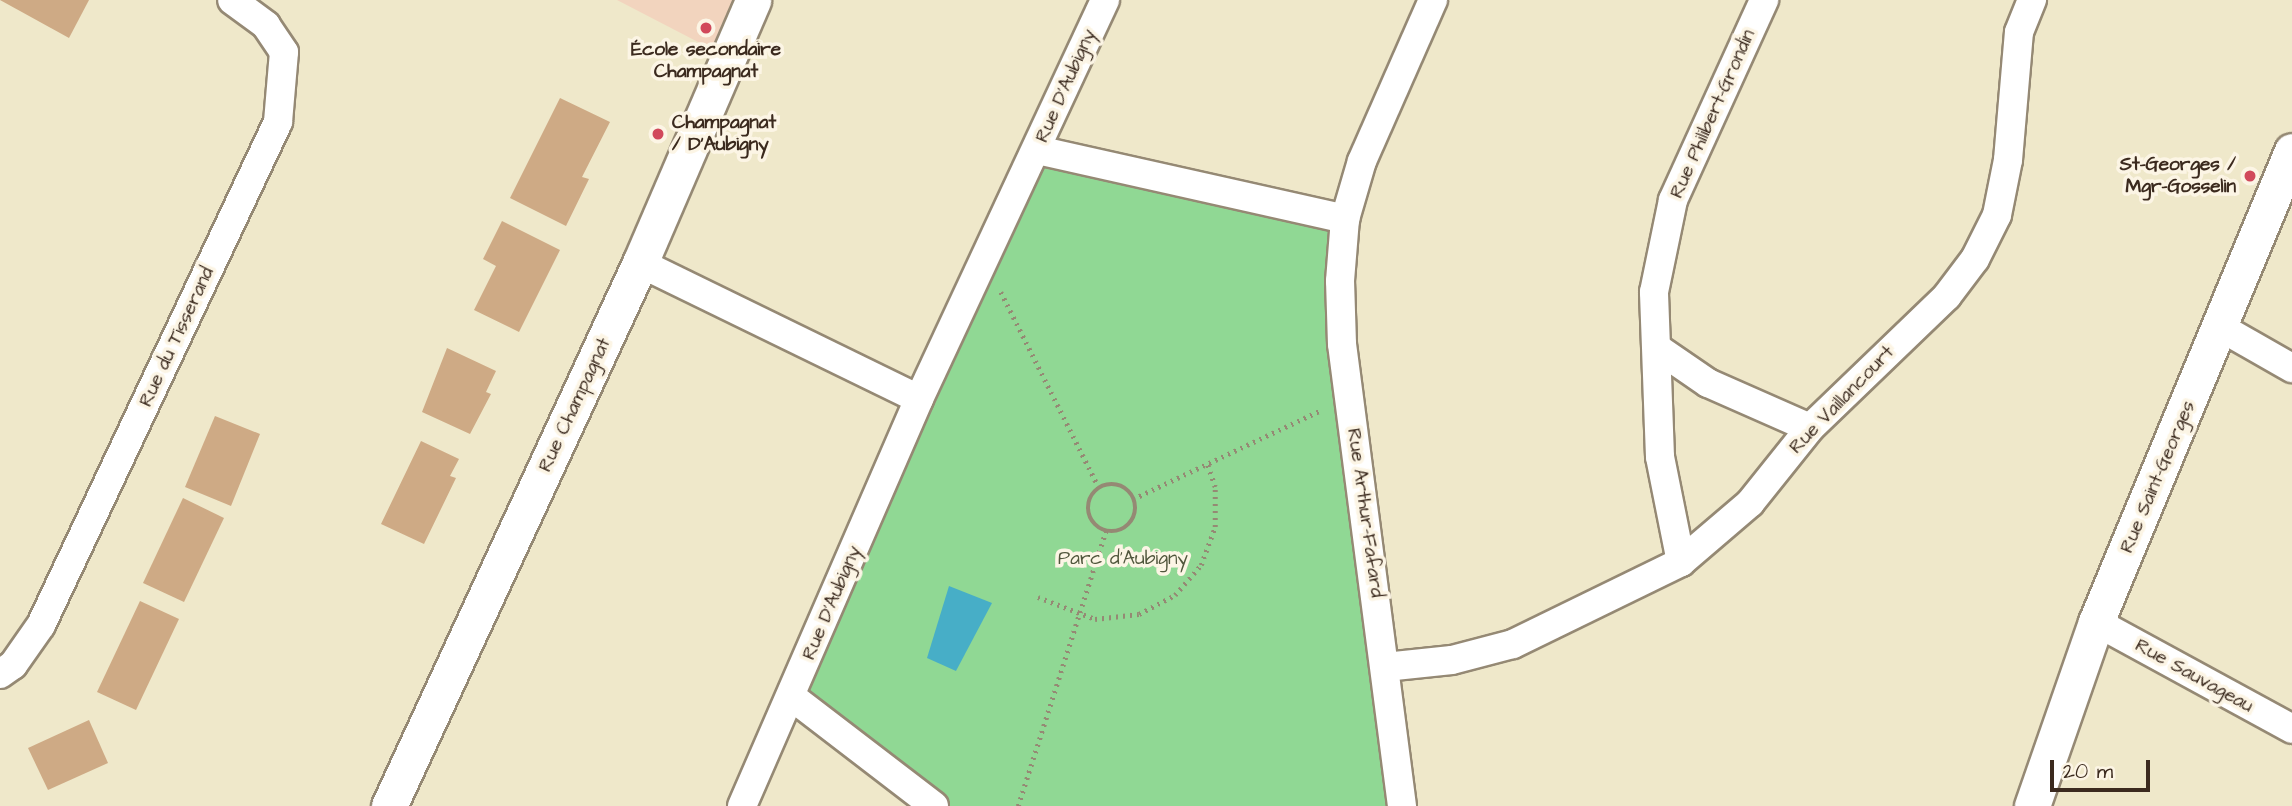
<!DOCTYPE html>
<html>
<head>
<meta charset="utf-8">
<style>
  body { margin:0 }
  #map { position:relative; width:2292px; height:806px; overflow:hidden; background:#efe8ca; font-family:"Architects Daughter",sans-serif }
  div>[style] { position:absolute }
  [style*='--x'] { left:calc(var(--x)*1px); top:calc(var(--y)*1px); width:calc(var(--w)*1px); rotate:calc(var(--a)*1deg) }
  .built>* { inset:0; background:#f2d4be }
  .green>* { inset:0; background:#90d894 }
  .water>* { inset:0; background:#47aec7 }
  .building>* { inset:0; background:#ceaa85 }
  .path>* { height:4.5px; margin-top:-2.25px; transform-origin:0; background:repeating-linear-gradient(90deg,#958974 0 2px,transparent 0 7px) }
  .path>.ring { margin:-2.25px; padding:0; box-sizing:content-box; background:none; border:4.5px solid #958974; border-radius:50% }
  .roads { filter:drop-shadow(2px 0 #958974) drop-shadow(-2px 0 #958974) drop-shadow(0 2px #958974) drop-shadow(0 -2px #958974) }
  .minor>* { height:28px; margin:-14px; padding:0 14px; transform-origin:14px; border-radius:14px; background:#fff }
  .tertiary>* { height:35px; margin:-17.5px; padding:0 17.5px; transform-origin:17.5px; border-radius:17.5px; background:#fff }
  .dots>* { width:19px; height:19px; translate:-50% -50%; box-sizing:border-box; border:4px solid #fcf5e5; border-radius:50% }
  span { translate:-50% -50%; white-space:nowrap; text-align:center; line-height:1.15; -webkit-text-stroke:7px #fcf5e5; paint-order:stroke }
  .poi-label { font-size:19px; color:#3b2a1e; font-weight:700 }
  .left { translate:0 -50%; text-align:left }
  .right { translate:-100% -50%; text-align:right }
  .street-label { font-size:19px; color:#3b2a1e }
  .park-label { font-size:19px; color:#50563c }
  .scale { position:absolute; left:2050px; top:760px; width:100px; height:32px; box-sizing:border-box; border:4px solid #3b2a1e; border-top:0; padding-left:9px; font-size:21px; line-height:24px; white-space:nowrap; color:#3b2a1e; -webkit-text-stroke:5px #fcf5e5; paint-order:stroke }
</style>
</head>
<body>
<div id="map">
  <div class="built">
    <div style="clip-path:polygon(617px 0,753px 0,727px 57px)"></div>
  </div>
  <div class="green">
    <div style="clip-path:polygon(1037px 150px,1345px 219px,1340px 281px,1402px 806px,934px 806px,792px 697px)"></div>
  </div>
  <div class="water">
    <div style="clip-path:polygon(949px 586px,992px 603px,956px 671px,927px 658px)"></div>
  </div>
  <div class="building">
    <div style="clip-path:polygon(0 0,89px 0,69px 38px)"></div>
    <div style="clip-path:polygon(560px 98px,610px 122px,582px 177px,589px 179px,566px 226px,510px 198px)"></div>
    <div style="clip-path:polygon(502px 221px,560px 250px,519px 332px,474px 310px,496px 266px,483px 259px)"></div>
    <div style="clip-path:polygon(447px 348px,496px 371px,486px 392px,491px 394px,470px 434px,422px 412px)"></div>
    <div style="clip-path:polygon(215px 416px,260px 434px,231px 506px,185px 487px)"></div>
    <div style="clip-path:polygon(421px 441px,459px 459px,450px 476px,456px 478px,424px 544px,381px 524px)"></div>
    <div style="clip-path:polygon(183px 498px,224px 518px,184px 602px,143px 583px)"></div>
    <div style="clip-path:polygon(140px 601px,179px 619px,136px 710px,97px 692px)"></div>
    <div style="clip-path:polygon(89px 720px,108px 763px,48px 790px,28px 748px)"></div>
  </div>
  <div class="path">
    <div style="--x:1001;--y:292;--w:219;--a:63.4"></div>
    <div class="ring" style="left:1088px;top:484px;width:43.5px;height:43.5px"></div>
    <div style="--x:1133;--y:499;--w:206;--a:-25.3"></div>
    <div style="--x:1038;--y:597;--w:61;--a:21.1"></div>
    <div style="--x:1095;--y:619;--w:44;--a:-6.5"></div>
    <div style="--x:1139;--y:614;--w:41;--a:-27.8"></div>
    <div style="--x:1175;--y:595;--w:40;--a:-49"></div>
    <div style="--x:1201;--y:565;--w:40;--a:-69.8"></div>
    <div style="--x:1215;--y:527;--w:40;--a:-90"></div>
    <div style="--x:1215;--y:487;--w:24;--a:-109"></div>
    <div style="--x:1018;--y:806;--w:289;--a:-72.3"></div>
  </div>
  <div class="roads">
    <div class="minor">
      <div style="--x:1037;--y:150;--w:316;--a:12.6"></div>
      <div style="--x:640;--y:263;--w:310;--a:26"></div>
      <div style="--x:2220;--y:327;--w:83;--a:29.7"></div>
      <div style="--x:1657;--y:348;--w:62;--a:34.5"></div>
      <div style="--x:1708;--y:383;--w:111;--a:23.8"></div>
      <div style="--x:1681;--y:562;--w:107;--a:-101.3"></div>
      <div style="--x:1660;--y:457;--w:165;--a:-92.1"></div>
      <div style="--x:1654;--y:292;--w:94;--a:-78.3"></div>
      <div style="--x:1673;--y:200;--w:220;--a:-65.5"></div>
      <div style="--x:2096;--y:622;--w:223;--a:28.6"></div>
      <div style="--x:1385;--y:667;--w:67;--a:-6"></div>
      <div style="--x:1452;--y:660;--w:63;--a:-14.7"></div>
      <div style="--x:1513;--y:644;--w:187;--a:-26"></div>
      <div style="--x:1681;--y:562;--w:91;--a:-40.5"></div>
      <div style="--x:1750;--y:503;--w:96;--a:-51.3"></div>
      <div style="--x:1810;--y:428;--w:190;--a:-43.9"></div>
      <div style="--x:1947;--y:296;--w:46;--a:-52.9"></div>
      <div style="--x:1975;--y:259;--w:49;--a:-63.4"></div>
      <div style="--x:1997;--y:215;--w:56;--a:-78.7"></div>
      <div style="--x:2008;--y:160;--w:128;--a:-85.1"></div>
      <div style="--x:2019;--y:32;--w:35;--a:-68"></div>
      <div style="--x:0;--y:674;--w:16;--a:-35"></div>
      <div style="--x:13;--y:665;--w:49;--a:-55"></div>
      <div style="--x:41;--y:625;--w:556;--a:-64.77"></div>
      <div style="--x:278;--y:122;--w:70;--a:-85.1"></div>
      <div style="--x:284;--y:52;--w:32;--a:-124"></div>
      <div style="--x:266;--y:25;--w:42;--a:-143.7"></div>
      <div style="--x:792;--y:697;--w:179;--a:37.5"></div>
      <div style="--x:742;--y:806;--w:444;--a:-66.5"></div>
      <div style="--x:919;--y:399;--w:440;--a:-65"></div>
      <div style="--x:1402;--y:806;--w:466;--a:-97.4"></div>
      <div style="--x:1342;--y:344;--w:63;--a:-91.8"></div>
      <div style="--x:1340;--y:281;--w:62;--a:-85.4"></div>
      <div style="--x:1345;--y:219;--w:60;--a:-73.7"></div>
      <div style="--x:1362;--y:161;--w:176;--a:-66.2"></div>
    </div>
    <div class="tertiary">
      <div style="--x:389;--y:806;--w:598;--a:-65.19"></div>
      <div style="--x:640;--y:263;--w:286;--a:-66.7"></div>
      <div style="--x:2032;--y:806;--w:195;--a:-70.8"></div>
      <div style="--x:2096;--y:622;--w:510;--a:-67.41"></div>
    </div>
  </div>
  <div class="dots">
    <div style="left:706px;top:28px;background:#d1495b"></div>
    <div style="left:658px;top:134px;background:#d1495b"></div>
    <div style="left:2250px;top:176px;background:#d1495b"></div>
  </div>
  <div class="poi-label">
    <span style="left:706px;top:61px">École secondaire<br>Champagnat</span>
    <span class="left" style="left:672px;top:134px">Champagnat<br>/ D'Aubigny</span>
    <span class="right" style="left:2236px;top:176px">St-Georges /<br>Mgr-Gosselin</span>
  </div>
  <div class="street-label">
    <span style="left:1066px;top:86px;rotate:-66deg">Rue D'Aubigny</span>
    <span style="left:1713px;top:114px;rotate:-66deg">Rue Philibert-Grondin</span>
    <span style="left:177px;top:337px;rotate:-65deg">Rue du Tisserand</span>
    <span style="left:1842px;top:400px;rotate:-46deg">Rue Vaillancourt</span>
    <span style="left:575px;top:405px;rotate:-65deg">Rue Champagnat</span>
    <span style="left:2158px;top:477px;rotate:-67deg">Rue Saint-Georges</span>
    <span style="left:1365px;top:513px;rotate:82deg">Rue Arthur-Fafard</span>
    <span style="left:832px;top:603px;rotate:-67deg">Rue D'Aubigny</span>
    <span style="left:2194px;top:676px;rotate:29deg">Rue Sauvageau</span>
  </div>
  <div class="park-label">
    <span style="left:1123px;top:559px">Parc d'Aubigny</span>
  </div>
  <div class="scale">20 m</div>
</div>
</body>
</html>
